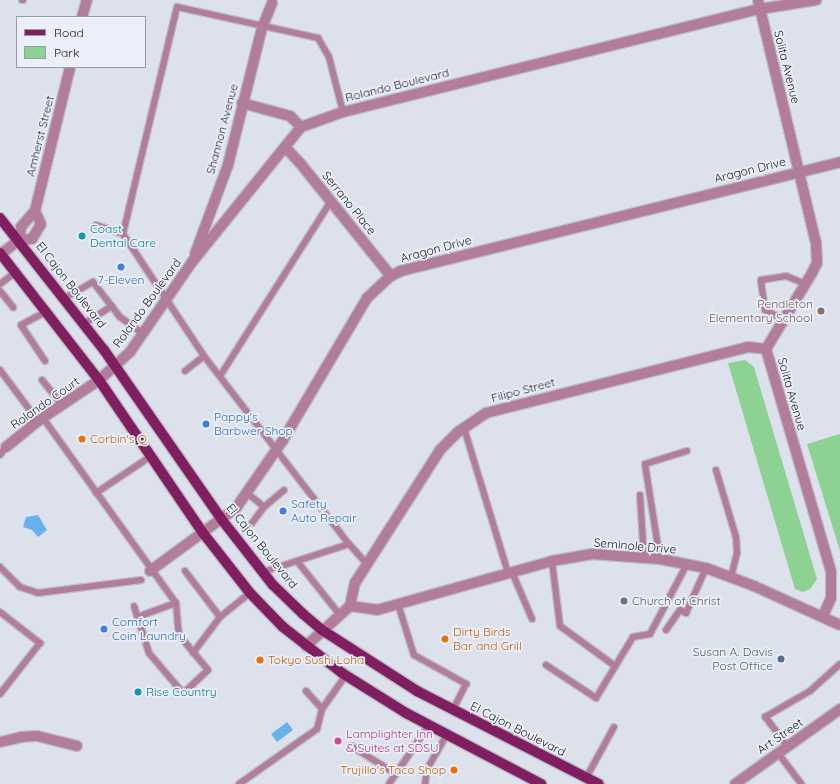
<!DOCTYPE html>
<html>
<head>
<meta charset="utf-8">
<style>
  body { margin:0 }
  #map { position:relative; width:840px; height:784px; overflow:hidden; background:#dde1eb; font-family:Quicksand,sans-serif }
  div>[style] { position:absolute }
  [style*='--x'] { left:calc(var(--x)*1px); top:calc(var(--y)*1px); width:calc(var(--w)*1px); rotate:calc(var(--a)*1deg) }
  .green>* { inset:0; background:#8dd293 }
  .water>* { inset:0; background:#67b2ee }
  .roads { filter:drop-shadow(1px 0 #bbbec7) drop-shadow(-1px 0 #bbbec7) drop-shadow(0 1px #bbbec7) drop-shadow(0 -1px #bbbec7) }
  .service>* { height:6px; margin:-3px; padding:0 3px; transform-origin:3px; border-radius:3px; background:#b27c9b }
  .minor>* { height:10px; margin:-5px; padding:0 5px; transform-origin:5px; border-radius:5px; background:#b27c9b }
  .tertiary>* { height:10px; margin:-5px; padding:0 5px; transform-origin:5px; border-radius:5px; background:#b27c9b }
  .primary>* { height:10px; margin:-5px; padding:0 5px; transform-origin:5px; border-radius:5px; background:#801e5f }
  .dots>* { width:11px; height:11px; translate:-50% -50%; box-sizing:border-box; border:2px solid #eaeff9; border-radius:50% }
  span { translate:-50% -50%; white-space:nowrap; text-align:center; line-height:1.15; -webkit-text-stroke:3.5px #eaeff9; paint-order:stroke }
  .street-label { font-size:12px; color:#202125 }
  .culture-label { font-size:12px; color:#0d838f }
  .left { translate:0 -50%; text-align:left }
  .shop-label { font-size:12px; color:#366cbe }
  .education-label { font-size:12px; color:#785e54 }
  .right { translate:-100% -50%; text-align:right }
  .food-label { font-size:12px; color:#c56008 }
  .worship-label { font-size:12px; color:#5b616d }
  .service-label { font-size:12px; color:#4e5e75 }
  .hotel-label { font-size:12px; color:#b23c85 }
  .legend { position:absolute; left:16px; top:16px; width:130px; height:52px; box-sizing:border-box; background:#eaeff9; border:1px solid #999da4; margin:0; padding:5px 7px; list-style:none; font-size:12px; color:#202125 }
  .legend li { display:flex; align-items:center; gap:8px; height:20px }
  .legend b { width:20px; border:1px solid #999da4 }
</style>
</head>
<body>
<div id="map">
  <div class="green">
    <div style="clip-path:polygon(745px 360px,754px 367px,817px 579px,810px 589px,803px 592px,795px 589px,728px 363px)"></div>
    <div style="clip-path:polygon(840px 434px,840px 551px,807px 444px)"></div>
  </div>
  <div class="water">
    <div style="clip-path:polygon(38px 515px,47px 530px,38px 537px,32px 530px,23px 527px,26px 517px)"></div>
    <div style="clip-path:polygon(287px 722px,293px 730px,277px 742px,271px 734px)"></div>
  </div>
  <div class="roads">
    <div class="service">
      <div style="--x:22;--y:0;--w:1;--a:0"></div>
      <div style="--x:343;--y:112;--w:57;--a:-104.3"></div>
      <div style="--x:329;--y:57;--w:22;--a:-120"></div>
      <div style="--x:318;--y:38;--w:144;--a:-167.6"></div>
      <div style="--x:177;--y:7;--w:233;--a:103.4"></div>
      <div style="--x:123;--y:234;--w:146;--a:56.4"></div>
      <div style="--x:204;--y:356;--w:237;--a:52.4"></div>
      <div style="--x:96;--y:225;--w:28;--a:18"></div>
      <div style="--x:0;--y:284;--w:21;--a:-37"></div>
      <div style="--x:0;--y:291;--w:21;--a:51"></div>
      <div style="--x:65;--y:298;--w:32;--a:-30"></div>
      <div style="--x:93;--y:282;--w:44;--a:52.4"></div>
      <div style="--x:120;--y:317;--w:27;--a:36"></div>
      <div style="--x:784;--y:320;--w:21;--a:-152"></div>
      <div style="--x:765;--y:310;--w:30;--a:-98"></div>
      <div style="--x:761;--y:280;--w:25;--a:-9"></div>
      <div style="--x:786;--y:276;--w:22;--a:22"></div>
      <div style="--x:85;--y:323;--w:32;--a:-32"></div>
      <div style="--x:45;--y:361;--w:43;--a:-123.7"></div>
      <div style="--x:21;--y:325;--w:30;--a:-28"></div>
      <div style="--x:0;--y:370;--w:64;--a:53.3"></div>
      <div style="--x:185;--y:371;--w:24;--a:-38"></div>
      <div style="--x:220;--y:376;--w:207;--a:-57.6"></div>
      <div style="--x:42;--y:380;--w:32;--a:51"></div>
      <div style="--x:43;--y:418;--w:228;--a:54.3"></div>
      <div style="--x:176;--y:603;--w:32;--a:85"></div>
      <div style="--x:179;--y:635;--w:45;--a:50.4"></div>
      <div style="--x:208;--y:670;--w:34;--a:137"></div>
      <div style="--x:183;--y:693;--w:52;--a:-130.4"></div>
      <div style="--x:149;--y:653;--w:49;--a:-107.7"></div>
      <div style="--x:464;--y:428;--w:152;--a:73.1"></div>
      <div style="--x:0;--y:455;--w:10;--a:-53"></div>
      <div style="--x:716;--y:470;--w:70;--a:73.4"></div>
      <div style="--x:736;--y:537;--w:16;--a:86"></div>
      <div style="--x:737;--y:553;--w:25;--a:104"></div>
      <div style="--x:96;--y:493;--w:66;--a:-33.9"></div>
      <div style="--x:247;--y:493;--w:22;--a:39"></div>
      <div style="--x:640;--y:495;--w:63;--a:86.4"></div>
      <div style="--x:252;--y:523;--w:20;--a:-53"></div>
      <div style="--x:264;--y:507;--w:26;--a:-40"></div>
      <div style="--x:660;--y:559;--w:96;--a:-99"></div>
      <div style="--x:645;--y:464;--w:44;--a:-17.2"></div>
      <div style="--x:297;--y:561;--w:69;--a:51.5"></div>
      <div style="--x:552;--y:561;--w:65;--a:83"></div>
      <div style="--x:560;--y:626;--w:68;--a:36"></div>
      <div style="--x:0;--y:567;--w:28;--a:45"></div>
      <div style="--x:20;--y:587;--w:19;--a:18"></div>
      <div style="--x:38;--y:593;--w:104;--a:-7.2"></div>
      <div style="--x:185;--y:571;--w:58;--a:52.7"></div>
      <div style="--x:263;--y:572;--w:90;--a:-18"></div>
      <div style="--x:349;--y:544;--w:27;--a:48"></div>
      <div style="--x:512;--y:572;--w:51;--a:66.9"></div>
      <div style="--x:398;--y:604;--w:53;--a:72.6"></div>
      <div style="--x:414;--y:655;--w:60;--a:29.1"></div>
      <div style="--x:466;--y:684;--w:29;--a:117"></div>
      <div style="--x:0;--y:612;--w:51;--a:37.8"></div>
      <div style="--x:40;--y:643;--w:65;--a:128.1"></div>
      <div style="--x:137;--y:617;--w:41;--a:-19.7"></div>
      <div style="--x:666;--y:630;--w:24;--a:-55"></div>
      <div style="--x:680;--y:610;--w:7;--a:27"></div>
      <div style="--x:686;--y:613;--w:49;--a:-66"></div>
      <div style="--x:193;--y:653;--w:45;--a:-53.1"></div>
      <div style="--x:220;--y:617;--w:38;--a:-39"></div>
      <div style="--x:546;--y:665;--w:60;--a:33.4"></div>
      <div style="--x:596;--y:698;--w:71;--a:-58.8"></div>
      <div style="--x:633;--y:637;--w:17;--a:-10"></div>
      <div style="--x:650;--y:634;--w:79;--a:-62.1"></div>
      <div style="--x:306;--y:691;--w:24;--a:48"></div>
      <div style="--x:351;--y:746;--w:53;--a:31.9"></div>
      <div style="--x:788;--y:747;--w:38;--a:-127"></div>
      <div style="--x:765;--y:717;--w:52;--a:-30"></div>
      <div style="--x:810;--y:691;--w:40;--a:-42"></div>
      <div style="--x:778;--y:753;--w:39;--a:53"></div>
      <div style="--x:586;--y:778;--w:58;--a:-61.2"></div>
      <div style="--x:239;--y:784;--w:95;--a:-35.2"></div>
      <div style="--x:317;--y:729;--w:21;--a:-76"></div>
      <div style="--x:322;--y:709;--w:42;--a:-54.8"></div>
      <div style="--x:389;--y:784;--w:71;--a:-55.9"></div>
      <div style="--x:425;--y:784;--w:15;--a:-82"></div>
      <div style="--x:427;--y:769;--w:39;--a:-60"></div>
    </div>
    <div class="minor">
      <div style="--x:758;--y:0;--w:250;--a:76.6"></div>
      <div style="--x:816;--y:243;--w:20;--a:87"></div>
      <div style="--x:817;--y:263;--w:11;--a:117"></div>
      <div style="--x:812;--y:273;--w:89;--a:121.2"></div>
      <div style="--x:766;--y:349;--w:232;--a:73.7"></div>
      <div style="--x:831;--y:572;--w:26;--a:90"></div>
      <div style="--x:831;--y:598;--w:20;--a:114"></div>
      <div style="--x:82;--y:17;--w:18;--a:-74"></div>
      <div style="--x:285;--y:147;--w:22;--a:47"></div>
      <div style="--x:300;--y:163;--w:145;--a:51.2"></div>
      <div style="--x:19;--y:240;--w:13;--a:-81"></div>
      <div style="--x:21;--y:227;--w:21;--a:-49"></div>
      <div style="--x:35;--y:211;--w:148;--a:-76.3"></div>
      <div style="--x:1;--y:254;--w:23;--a:-38"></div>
      <div style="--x:19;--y:240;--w:13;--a:-4"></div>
      <div style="--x:32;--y:239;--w:17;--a:-59"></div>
      <div style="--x:41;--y:224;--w:14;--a:-115"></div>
      <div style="--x:6;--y:447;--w:41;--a:-39.1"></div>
      <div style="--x:38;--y:421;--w:73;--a:-33.9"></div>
      <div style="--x:150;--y:571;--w:107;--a:-36.2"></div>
      <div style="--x:236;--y:508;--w:83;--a:-55.3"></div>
      <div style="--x:283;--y:440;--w:165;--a:-59.4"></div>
      <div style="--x:367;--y:298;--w:33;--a:-43"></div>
      <div style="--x:391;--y:276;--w:11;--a:-27"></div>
      <div style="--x:401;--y:271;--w:452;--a:-13.9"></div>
      <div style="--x:350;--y:606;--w:24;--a:-78"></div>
      <div style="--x:355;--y:583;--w:158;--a:-57.4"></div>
      <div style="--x:440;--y:450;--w:25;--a:-45"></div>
      <div style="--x:458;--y:432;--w:34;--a:-34"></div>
      <div style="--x:486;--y:413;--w:270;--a:-14.1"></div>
      <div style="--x:748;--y:347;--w:18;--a:6"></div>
      <div style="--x:0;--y:742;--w:22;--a:-13"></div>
      <div style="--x:21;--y:737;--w:16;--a:-4"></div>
      <div style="--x:37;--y:736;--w:41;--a:14"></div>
      <div style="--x:735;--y:784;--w:129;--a:-35.5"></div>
    </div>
    <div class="tertiary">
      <div style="--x:242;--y:103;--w:50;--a:15.2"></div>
      <div style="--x:290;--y:116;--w:16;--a:45"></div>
      <div style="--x:195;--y:254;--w:95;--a:-69.7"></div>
      <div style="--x:228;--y:165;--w:141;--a:-76.1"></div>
      <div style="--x:262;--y:28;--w:27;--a:-68"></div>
      <div style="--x:99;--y:380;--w:42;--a:-42.1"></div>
      <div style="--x:130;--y:352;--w:109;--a:-55.4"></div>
      <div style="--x:192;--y:262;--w:174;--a:-51.1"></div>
      <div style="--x:301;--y:127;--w:45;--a:-19.7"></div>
      <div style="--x:343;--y:112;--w:430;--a:-13.9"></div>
      <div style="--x:760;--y:9;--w:57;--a:-9.1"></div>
      <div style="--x:306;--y:646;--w:59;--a:-42.3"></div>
      <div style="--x:350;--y:606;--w:27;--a:8"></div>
      <div style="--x:377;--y:610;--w:182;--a:-15.6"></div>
      <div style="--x:552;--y:561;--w:41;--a:-9.9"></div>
      <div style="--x:592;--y:554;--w:68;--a:4.2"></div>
      <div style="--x:660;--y:559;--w:47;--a:11.1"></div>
      <div style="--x:706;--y:568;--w:51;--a:20.6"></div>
      <div style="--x:754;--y:586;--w:94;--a:24.4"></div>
    </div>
    <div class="primary">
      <div style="--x:0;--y:218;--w:168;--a:51.8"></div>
      <div style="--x:104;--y:350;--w:207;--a:55.2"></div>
      <div style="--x:222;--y:520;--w:83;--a:51.9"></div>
      <div style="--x:273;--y:585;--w:42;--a:44"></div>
      <div style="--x:303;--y:614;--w:25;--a:40"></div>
      <div style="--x:322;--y:630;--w:113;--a:32.7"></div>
      <div style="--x:417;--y:691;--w:204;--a:27.1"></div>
      <div style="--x:0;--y:253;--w:161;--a:52.1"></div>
      <div style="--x:99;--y:380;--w:185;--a:55.8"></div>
      <div style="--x:203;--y:533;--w:76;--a:51.9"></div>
      <div style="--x:250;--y:593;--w:47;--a:45.9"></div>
      <div style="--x:283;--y:627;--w:75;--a:37.9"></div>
      <div style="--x:342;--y:673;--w:75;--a:32"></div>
      <div style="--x:406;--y:713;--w:153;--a:27.7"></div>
    </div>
  </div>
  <div class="dots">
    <div style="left:82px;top:236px;background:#0f9aa8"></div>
    <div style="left:121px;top:267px;background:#3f7fe0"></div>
    <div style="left:821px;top:311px;background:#8d6e63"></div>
    <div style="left:206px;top:424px;background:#3f7fe0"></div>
    <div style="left:82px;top:439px;background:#e8710a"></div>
    <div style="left:283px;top:511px;background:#3f7fe0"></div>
    <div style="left:624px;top:601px;background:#6b7280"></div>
    <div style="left:104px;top:629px;background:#3f7fe0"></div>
    <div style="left:445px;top:639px;background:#e8710a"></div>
    <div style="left:781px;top:659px;background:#5c6f8a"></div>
    <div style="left:260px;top:660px;background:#e8710a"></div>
    <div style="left:138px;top:692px;background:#0f9aa8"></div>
    <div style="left:338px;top:741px;background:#d1479c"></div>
    <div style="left:454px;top:770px;background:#e8710a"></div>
  </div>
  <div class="street-label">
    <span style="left:787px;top:67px;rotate:76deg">Solita Avenue</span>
    <span style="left:397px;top:85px;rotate:-14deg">Rolando Boulevard</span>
    <span style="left:222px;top:129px;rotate:-75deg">Shannon Avenue</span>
    <span style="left:40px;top:136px;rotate:-76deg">Amherst Street</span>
    <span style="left:750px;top:170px;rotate:-14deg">Aragon Drive</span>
    <span style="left:349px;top:203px;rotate:51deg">Serrano Place</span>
    <span style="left:436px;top:249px;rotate:-15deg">Aragon Drive</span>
    <span style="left:71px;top:285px;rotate:52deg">El Cajon Boulevard</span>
    <span style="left:147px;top:303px;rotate:-54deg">Rolando Boulevard</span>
    <span style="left:523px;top:390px;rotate:-15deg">Filipo Street</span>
    <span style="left:792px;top:394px;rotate:74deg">Solita Avenue</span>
    <span style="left:45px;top:403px;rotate:-35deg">Rolando Court</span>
    <span style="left:262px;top:546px;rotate:51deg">El Cajon Boulevard</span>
    <span style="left:635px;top:546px;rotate:5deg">Seminole Drive</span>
    <span style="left:518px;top:729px;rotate:27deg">El Cajon Boulevard</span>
    <span style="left:780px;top:736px;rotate:-35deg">Art Street</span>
  </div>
  <div class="culture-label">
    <span class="left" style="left:90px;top:236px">Coast<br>Dental Care</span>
    <span class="left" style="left:146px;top:692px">Rise Country</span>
  </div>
  <div class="shop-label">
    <span style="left:121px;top:280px">7-Eleven</span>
    <span class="left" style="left:214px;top:424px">Pappy's<br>Barbwer Shop</span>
    <span class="left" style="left:291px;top:511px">Safety<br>Auto Repair</span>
    <span class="left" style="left:112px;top:629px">Comfort<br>Coin Laundry</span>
  </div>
  <div class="education-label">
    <span class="right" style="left:813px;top:311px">Pendleton<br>Elementary School</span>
  </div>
  <div class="food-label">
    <span class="left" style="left:90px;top:439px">Corbin's Q</span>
    <span class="left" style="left:453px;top:639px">Dirty Birds<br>Bar and Grill</span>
    <span class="left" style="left:268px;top:660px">Tokyo Sushi Loha</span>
    <span class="right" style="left:446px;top:770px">Trujillo's Taco Shop</span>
  </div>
  <div class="worship-label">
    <span class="left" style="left:632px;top:601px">Church of Christ</span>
  </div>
  <div class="service-label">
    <span class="right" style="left:773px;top:659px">Susan A. Davis<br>Post Office</span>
  </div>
  <div class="hotel-label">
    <span class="left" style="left:346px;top:741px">Lamplighter Inn<br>&amp; Suites at SDSU</span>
  </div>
  <ul class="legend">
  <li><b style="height:5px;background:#801e5f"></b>Road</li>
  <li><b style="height:11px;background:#8dd293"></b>Park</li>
  </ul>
</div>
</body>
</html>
